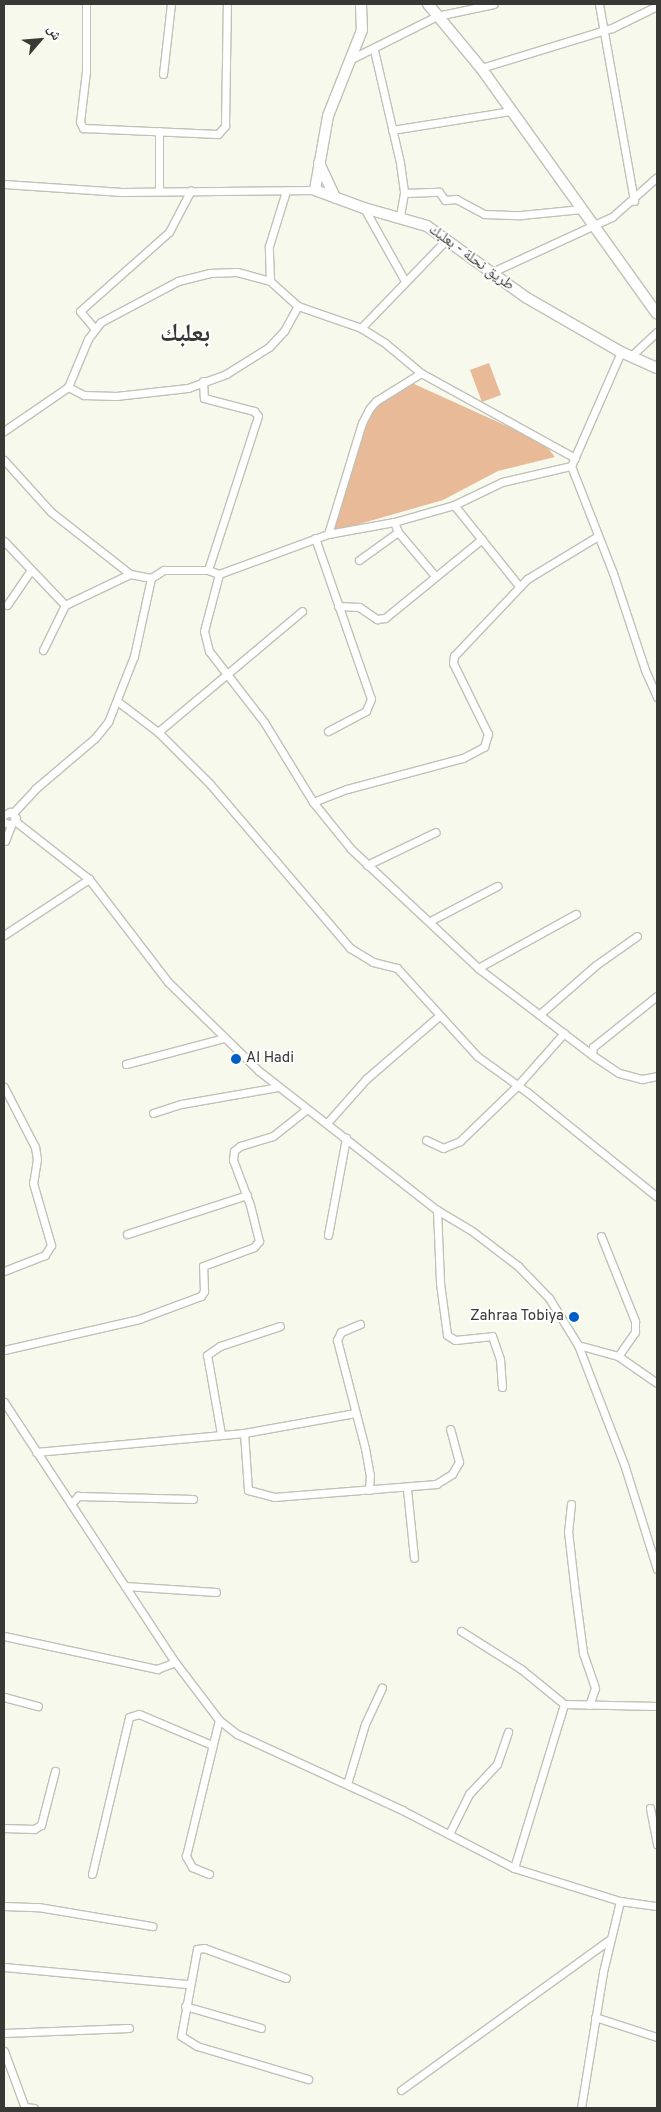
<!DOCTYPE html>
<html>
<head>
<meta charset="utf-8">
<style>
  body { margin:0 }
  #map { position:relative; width:661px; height:2112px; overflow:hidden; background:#f7f9ed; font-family:Overpass,"Noto Naskh Arabic",sans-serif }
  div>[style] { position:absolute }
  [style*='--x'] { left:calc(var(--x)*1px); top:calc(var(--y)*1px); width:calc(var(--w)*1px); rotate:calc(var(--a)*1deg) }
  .green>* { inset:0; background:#e8ba97 }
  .roads { filter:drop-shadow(1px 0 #c0c2b7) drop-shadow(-1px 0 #c0c2b7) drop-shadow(0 1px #c0c2b7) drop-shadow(0 -1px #c0c2b7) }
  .street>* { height:7px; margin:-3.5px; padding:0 3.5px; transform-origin:3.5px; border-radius:3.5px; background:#fff }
  .secondary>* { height:10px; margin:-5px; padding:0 5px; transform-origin:5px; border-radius:5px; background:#fff }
  .dots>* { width:14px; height:14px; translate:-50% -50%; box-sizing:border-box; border:2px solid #fff; border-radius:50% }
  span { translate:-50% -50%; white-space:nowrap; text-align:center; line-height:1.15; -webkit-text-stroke:4px #fff; paint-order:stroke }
  .street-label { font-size:15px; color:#383935 }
  .poi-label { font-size:15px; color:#383935 }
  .left { translate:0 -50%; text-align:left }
  .right { translate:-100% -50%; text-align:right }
  .town-label { font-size:25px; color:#383935; font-weight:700 }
  .frame { position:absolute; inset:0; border:5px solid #383935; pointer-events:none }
  .north { position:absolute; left:15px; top:15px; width:50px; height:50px; -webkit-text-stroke:4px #fff; paint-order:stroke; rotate:63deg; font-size:14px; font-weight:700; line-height:20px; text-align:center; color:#383935 }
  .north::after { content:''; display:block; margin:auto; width:18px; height:22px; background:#383935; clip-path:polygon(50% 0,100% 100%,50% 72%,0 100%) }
</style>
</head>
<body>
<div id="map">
  <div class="green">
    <div style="clip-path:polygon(489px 363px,501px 395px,482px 402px,470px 370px)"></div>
    <div style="clip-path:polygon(412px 383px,544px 443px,555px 457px,498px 471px,443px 500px,335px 531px,332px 519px,367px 413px)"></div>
  </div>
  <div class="roads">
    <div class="street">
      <div style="--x:86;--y:4;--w:67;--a:90"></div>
      <div style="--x:86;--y:71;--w:51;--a:96.7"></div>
      <div style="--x:80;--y:122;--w:7;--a:63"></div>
      <div style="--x:83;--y:128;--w:135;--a:2.5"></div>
      <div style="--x:218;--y:134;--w:11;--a:-49"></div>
      <div style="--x:225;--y:126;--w:122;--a:-89.1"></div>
      <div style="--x:599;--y:4;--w:200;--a:79.9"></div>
      <div style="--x:374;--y:50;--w:116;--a:77"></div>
      <div style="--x:400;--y:163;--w:30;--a:82"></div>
      <div style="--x:404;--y:193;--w:23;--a:100"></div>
      <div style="--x:349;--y:60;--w:98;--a:-26.6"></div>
      <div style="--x:437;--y:16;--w:58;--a:-11.9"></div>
      <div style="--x:481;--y:68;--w:137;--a:-17"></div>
      <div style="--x:612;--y:28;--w:50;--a:-26.1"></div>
      <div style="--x:163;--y:74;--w:70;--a:-83.5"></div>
      <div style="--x:392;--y:130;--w:121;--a:-9.1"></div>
      <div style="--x:159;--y:131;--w:60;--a:90"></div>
      <div style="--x:4;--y:184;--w:118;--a:3.9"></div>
      <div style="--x:122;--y:192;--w:193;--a:-0.6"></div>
      <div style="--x:404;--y:193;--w:35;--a:-2"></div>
      <div style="--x:439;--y:192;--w:10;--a:53"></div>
      <div style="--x:445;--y:200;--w:11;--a:-5"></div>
      <div style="--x:456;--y:199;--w:32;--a:28"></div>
      <div style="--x:484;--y:214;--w:37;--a:2"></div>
      <div style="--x:521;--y:215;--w:61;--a:-5.6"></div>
      <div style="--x:364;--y:208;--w:84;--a:60.7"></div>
      <div style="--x:490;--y:273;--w:134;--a:-24.7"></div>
      <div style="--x:612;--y:217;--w:60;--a:-41.6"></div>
      <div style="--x:270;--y:281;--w:35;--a:-92"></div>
      <div style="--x:269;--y:246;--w:58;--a:-72.8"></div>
      <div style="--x:361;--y:328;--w:121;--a:-46"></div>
      <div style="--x:95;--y:329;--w:23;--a:-130"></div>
      <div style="--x:80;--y:311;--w:119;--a:-41.6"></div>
      <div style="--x:169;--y:232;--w:47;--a:-62.4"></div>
      <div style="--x:631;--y:356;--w:35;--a:-43"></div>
      <div style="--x:203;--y:381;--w:17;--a:87"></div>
      <div style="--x:204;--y:398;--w:52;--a:14.6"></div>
      <div style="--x:254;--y:411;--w:6;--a:51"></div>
      <div style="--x:258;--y:416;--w:162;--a:108"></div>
      <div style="--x:68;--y:387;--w:18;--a:27"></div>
      <div style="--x:84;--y:395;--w:32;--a:2"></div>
      <div style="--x:116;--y:396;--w:72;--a:-6.3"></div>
      <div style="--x:188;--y:388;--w:40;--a:-20.2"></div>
      <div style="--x:226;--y:374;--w:51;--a:-32.1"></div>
      <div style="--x:269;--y:347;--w:22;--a:-47"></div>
      <div style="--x:284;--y:331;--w:29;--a:-61"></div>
      <div style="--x:4;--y:431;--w:78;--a:-34.5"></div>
      <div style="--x:68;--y:387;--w:52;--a:-67.4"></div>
      <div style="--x:88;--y:339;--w:21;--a:-53"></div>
      <div style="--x:101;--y:322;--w:87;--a:-28"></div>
      <div style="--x:178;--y:281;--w:32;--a:-14"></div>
      <div style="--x:209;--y:273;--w:28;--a:-2"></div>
      <div style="--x:237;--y:272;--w:34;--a:15"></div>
      <div style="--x:270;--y:281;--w:38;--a:42"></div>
      <div style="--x:298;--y:306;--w:67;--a:19.2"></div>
      <div style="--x:361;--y:328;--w:28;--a:32"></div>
      <div style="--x:385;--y:343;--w:47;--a:39.8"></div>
      <div style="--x:421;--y:373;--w:176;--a:28.9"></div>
      <div style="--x:4;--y:460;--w:70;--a:47.9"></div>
      <div style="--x:51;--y:512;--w:100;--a:38.1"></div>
      <div style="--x:130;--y:574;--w:21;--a:11"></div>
      <div style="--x:151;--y:578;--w:15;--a:-32"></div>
      <div style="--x:164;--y:570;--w:44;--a:0"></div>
      <div style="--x:208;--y:570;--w:12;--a:20"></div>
      <div style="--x:219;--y:574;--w:116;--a:-20.2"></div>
      <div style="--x:328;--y:534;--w:67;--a:-10.3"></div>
      <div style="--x:394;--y:522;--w:62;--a:-15.8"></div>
      <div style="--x:454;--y:505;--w:53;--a:-25.6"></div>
      <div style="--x:502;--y:482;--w:71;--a:-13.1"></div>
      <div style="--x:571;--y:466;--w:124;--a:-66.3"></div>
      <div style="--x:571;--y:466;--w:115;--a:68.6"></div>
      <div style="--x:613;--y:573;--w:102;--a:71.7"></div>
      <div style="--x:645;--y:670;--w:30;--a:66"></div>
      <div style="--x:454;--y:505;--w:105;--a:51.2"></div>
      <div style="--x:394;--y:522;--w:11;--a:68"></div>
      <div style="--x:398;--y:532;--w:57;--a:49.9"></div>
      <div style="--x:328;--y:534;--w:116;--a:-73"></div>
      <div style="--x:362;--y:423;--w:16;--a:-63"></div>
      <div style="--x:369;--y:409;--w:11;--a:-49"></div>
      <div style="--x:376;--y:401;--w:53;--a:-31.9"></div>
      <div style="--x:315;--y:538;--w:170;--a:70.8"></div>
      <div style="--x:371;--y:699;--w:13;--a:113"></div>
      <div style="--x:366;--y:711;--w:43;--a:152.2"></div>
      <div style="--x:4;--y:541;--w:88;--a:46.4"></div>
      <div style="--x:359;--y:560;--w:48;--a:-35.7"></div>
      <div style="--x:219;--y:574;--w:59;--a:104.7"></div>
      <div style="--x:204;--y:631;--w:21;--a:76"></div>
      <div style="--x:209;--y:651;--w:90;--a:52.2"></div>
      <div style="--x:264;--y:722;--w:94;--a:58.5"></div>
      <div style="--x:313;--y:802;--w:60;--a:51"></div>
      <div style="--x:351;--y:849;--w:174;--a:43.1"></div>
      <div style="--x:478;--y:968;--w:143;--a:37.3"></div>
      <div style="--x:592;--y:1055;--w:32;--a:34"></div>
      <div style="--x:619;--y:1073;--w:24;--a:15"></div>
      <div style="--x:642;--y:1079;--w:15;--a:-11"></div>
      <div style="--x:7;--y:605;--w:42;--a:-55.6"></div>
      <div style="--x:338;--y:606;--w:21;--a:3"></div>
      <div style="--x:359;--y:607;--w:22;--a:34"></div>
      <div style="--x:377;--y:619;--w:8;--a:-7"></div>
      <div style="--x:385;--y:618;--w:125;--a:-39.2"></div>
      <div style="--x:43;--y:650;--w:50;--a:-63.9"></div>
      <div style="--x:65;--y:605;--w:72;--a:-25.5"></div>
      <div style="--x:117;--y:701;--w:51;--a:37.1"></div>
      <div style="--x:158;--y:732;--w:74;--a:45"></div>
      <div style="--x:210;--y:784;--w:216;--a:49.5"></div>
      <div style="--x:350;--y:948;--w:27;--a:31"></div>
      <div style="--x:373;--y:962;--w:25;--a:14"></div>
      <div style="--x:397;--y:968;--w:119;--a:47.7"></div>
      <div style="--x:477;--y:1056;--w:62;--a:35.8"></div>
      <div style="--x:527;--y:1092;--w:167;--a:38.9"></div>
      <div style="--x:158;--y:732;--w:188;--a:-40"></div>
      <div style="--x:313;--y:802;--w:36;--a:-21"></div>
      <div style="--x:347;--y:789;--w:120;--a:-15"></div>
      <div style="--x:463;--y:758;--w:24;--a:-28"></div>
      <div style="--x:484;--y:747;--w:14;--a:-73"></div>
      <div style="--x:488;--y:734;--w:79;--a:-116.2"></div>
      <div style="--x:453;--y:663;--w:7;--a:-82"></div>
      <div style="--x:454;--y:656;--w:106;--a:-46.5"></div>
      <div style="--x:527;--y:579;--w:83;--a:-31.2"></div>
      <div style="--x:13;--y:813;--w:33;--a:-47"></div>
      <div style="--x:35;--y:789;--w:79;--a:-40.4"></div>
      <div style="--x:95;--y:738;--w:21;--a:-51"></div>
      <div style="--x:108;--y:722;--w:71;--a:-68.5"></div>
      <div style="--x:134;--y:656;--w:80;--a:-77.7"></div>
      <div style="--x:4;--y:815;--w:7;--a:-27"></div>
      <div style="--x:10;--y:812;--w:8;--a:45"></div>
      <div style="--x:16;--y:818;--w:9;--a:126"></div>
      <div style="--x:11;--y:825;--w:8;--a:-157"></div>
      <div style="--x:15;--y:821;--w:94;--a:38.1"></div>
      <div style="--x:89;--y:879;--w:130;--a:52.5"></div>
      <div style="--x:168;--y:982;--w:127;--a:44.4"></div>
      <div style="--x:259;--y:1071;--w:226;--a:38"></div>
      <div style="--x:437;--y:1210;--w:41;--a:31"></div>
      <div style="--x:472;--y:1231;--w:58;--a:37.3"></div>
      <div style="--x:518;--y:1266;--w:45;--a:45.9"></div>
      <div style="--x:549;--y:1298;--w:55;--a:58.3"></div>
      <div style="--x:578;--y:1345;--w:41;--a:15.4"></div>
      <div style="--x:618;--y:1356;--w:47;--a:34.7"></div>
      <div style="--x:5;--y:841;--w:17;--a:-69"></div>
      <div style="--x:367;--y:865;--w:76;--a:-25.6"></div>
      <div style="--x:430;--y:921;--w:76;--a:-27.6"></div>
      <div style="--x:4;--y:935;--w:102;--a:-33.4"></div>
      <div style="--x:478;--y:968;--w:112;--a:-28.9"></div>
      <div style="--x:540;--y:1014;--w:74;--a:-41.2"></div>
      <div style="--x:596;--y:965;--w:50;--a:-35.3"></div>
      <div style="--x:592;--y:1055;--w:8;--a:-83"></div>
      <div style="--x:593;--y:1047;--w:82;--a:-38.6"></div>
      <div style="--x:126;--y:1064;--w:101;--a:-14.9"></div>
      <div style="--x:4;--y:1087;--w:68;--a:62.7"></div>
      <div style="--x:35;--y:1147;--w:12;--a:81"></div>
      <div style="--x:37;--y:1159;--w:24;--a:99"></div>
      <div style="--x:33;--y:1183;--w:65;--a:73.8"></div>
      <div style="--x:51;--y:1245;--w:12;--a:121"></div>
      <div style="--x:45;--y:1255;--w:44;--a:158.7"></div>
      <div style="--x:153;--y:1113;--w:29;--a:-18"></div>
      <div style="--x:181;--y:1104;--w:98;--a:-9.9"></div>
      <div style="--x:327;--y:1123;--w:59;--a:-48.4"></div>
      <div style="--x:366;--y:1079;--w:96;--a:-40.8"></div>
      <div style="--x:426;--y:1140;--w:19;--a:25"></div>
      <div style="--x:443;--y:1148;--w:18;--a:-22"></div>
      <div style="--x:460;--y:1141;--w:79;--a:-44"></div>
      <div style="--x:517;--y:1086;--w:71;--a:-48.4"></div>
      <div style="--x:437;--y:1210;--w:73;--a:87.6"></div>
      <div style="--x:440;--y:1283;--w:52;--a:82.3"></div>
      <div style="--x:447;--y:1335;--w:9;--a:32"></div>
      <div style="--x:455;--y:1340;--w:37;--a:-6"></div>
      <div style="--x:492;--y:1336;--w:24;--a:71"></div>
      <div style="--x:500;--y:1359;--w:28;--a:86"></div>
      <div style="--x:127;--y:1234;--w:126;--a:-18"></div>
      <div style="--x:328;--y:1235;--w:99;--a:-79.5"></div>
      <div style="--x:601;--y:1236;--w:92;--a:68.2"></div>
      <div style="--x:635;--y:1321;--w:11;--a:90"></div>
      <div style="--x:635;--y:1332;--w:29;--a:125"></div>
      <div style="--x:360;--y:1324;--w:21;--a:157"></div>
      <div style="--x:341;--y:1332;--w:9;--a:117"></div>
      <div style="--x:337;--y:1340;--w:112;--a:75.5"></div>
      <div style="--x:365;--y:1448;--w:27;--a:80"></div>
      <div style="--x:370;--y:1475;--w:15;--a:94"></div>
      <div style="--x:578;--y:1345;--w:128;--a:68.9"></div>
      <div style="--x:624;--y:1464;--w:110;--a:72.6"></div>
      <div style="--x:4;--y:1350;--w:139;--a:-12.9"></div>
      <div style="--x:139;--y:1319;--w:66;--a:-20.4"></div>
      <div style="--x:201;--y:1296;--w:6;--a:-59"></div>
      <div style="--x:204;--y:1291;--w:25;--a:-92"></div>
      <div style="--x:203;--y:1266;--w:54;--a:-20.4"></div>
      <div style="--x:254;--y:1247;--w:8;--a:-50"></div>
      <div style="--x:259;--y:1241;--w:37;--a:-104"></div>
      <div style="--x:250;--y:1205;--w:48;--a:-110.7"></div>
      <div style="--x:233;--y:1160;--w:9;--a:-84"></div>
      <div style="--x:234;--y:1151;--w:8;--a:-40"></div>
      <div style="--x:240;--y:1146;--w:34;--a:-17"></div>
      <div style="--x:273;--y:1136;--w:43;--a:-38.5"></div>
      <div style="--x:4;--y:1402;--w:311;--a:56.7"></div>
      <div style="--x:175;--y:1662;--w:73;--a:52.8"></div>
      <div style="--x:219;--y:1720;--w:23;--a:38"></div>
      <div style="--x:237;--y:1734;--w:182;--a:24.7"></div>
      <div style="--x:402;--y:1810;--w:126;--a:27.4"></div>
      <div style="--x:514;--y:1868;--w:111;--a:17.3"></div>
      <div style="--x:620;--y:1901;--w:37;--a:8"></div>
      <div style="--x:244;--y:1433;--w:57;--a:86"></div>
      <div style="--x:248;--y:1490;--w:27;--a:15"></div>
      <div style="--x:274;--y:1497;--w:163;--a:-4.6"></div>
      <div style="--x:436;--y:1484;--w:19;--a:-32"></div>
      <div style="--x:452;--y:1474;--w:14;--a:-60"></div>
      <div style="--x:459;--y:1462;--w:34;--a:-105"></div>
      <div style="--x:221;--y:1434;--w:80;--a:-100"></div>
      <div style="--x:207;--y:1355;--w:16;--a:-35"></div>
      <div style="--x:220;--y:1346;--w:63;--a:-18.4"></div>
      <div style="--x:36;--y:1452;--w:209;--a:-5.2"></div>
      <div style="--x:244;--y:1433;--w:113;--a:-10.2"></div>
      <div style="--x:407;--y:1489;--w:69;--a:84.2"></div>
      <div style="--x:71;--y:1504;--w:11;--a:-49"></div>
      <div style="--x:78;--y:1496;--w:115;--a:1.5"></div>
      <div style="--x:571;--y:1504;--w:27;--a:96"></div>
      <div style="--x:568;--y:1531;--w:61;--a:83.5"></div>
      <div style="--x:575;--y:1592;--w:62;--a:82.5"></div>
      <div style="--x:583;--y:1653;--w:37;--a:71"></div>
      <div style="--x:595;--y:1688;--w:18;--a:109"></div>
      <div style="--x:125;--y:1586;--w:91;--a:3.8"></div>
      <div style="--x:461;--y:1631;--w:71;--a:32.3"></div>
      <div style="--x:521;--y:1669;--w:55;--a:39.1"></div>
      <div style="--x:564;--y:1704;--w:93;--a:1.2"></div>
      <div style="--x:4;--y:1636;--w:157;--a:12.2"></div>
      <div style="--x:157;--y:1669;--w:19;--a:-21"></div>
      <div style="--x:4;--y:1697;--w:35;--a:15"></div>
      <div style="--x:347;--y:1784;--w:63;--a:-73.3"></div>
      <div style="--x:365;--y:1724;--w:40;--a:-65"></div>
      <div style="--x:650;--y:1808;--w:37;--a:79"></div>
      <div style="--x:4;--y:1828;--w:30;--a:2"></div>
      <div style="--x:34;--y:1829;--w:8;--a:-30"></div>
      <div style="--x:41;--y:1825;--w:56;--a:-75.5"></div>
      <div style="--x:449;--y:1834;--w:45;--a:-63.4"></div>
      <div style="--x:469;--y:1794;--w:41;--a:-47"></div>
      <div style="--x:497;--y:1764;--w:34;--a:-71"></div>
      <div style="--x:514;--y:1868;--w:171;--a:-73"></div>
      <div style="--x:92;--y:1874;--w:161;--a:-76.7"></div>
      <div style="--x:129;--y:1717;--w:10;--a:-17"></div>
      <div style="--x:139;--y:1714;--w:79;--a:23"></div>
      <div style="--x:209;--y:1874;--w:18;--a:-158"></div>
      <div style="--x:192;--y:1867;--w:13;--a:-119"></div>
      <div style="--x:186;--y:1856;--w:140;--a:-76.4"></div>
      <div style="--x:4;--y:1906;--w:34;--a:2"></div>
      <div style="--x:38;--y:1907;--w:116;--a:9.5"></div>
      <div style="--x:4;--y:1967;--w:186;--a:5.3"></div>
      <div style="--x:286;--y:1978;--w:87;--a:-159.9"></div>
      <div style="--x:204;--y:1948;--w:7;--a:172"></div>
      <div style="--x:197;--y:1949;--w:88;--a:100.4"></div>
      <div style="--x:181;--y:2036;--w:19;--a:32"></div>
      <div style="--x:197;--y:2046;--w:116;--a:16.6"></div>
      <div style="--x:185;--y:2006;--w:79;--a:16.1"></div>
      <div style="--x:595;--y:2017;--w:65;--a:17.9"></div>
      <div style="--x:4;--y:2033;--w:125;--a:-2.3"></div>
      <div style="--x:4;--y:2051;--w:61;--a:69.8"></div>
      <div style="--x:401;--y:2090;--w:258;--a:-35.8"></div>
      <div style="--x:24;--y:2107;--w:10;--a:6"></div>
      <div style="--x:581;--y:2108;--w:138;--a:-80.8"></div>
      <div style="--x:603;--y:1972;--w:73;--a:-76.5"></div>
    </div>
    <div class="secondary">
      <div style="--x:361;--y:4;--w:26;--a:88"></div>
      <div style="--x:362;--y:30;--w:92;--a:111.6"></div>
      <div style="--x:328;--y:116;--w:75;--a:100"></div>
      <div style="--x:315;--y:190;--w:52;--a:20.2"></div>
      <div style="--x:364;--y:208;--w:66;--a:15.9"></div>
      <div style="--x:427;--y:226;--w:123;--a:35.8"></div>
      <div style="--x:527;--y:298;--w:108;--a:29.9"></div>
      <div style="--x:621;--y:352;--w:39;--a:24"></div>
      <div style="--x:428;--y:4;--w:83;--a:50.4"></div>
      <div style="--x:481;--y:68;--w:302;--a:54.4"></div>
      <div style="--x:319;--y:163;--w:38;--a:65"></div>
    </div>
  </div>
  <div class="dots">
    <div style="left:236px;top:1059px;background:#005fc7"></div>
    <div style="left:574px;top:1317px;background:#005fc7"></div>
  </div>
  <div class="street-label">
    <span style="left:471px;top:258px;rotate:36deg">طريق نحلة - بعلبك</span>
  </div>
  <div class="poi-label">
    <span class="left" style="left:246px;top:1059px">Al Hadi</span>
    <span class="right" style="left:564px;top:1317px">Zahraa Tobiya</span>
  </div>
  <div class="town-label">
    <span style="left:185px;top:335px">بعلبك</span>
  </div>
  <div class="frame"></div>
  <div class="north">ش</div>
</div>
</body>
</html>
